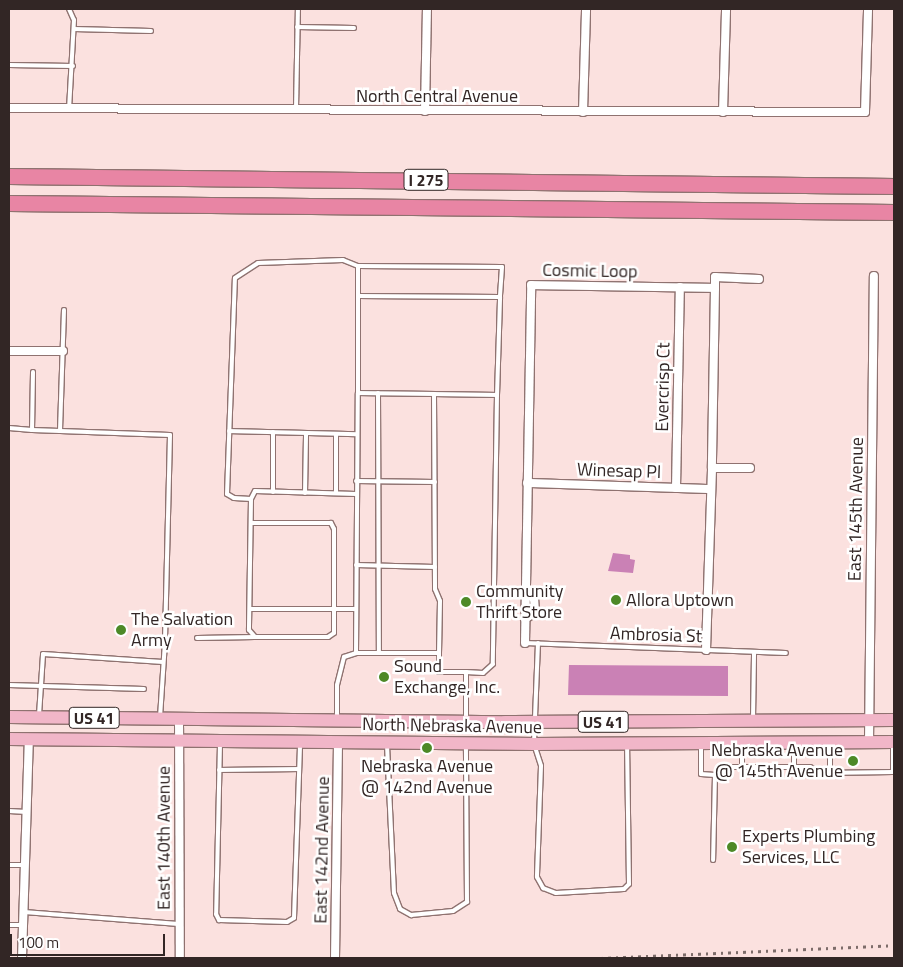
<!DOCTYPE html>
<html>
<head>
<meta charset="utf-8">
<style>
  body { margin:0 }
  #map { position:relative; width:903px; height:967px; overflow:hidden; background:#fbe1df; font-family:"Titillium Web",sans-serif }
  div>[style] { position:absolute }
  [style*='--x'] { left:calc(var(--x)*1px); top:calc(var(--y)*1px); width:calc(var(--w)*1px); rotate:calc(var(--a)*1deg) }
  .water>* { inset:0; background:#ca81b5 }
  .roads { filter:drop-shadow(1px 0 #8f7270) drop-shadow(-1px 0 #8f7270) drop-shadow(0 1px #8f7270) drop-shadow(0 -1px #8f7270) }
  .lane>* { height:4px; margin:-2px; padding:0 2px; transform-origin:2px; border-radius:2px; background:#fff }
  .street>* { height:8px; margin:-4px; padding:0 4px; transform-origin:4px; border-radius:4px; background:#fff }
  .primary>* { height:12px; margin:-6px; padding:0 6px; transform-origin:6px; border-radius:6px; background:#f1b6c8 }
  .highway>* { height:15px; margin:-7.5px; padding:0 7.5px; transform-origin:7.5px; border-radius:7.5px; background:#e885a4 }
  .rail>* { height:3px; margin-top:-1.5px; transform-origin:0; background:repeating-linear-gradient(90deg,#7d6c6a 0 2.5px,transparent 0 7.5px) }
  .dots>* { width:14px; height:14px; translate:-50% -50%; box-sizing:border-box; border:2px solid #fff; border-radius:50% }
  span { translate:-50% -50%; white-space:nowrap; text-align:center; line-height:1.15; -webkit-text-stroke:5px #fff; paint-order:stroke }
  .shield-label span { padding:1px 4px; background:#fff; border:1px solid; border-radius:4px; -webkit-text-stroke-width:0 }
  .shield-label { font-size:16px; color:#322625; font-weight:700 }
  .street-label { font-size:18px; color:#322625 }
  .poi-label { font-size:18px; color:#322625 }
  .left { translate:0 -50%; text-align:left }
  .right { translate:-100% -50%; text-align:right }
  .frame { position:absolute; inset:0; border:10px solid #322625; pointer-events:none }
  .scale { position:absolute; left:10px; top:934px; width:155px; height:22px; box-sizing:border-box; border:2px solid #322625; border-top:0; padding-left:6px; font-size:15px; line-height:18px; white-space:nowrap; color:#322625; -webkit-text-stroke:4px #fff; paint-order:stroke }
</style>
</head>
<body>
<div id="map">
  <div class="water">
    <div style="clip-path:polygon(613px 553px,630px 555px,630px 559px,635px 560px,633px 573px,608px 571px)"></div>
    <div style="clip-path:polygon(569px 665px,728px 666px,728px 696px,568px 695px)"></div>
  </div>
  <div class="roads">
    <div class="lane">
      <div style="--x:69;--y:9;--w:12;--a:66"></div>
      <div style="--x:74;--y:20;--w:89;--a:93.2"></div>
      <div style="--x:297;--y:27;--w:57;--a:1"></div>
      <div style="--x:74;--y:29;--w:77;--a:1.5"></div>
      <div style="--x:9;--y:65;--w:64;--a:0.9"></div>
      <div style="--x:296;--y:109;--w:100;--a:-88.9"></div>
      <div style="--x:64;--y:310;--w:121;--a:91.9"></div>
      <div style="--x:60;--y:431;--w:110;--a:2.1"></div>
      <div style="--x:170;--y:435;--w:207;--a:91.4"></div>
      <div style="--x:165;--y:642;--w:75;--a:93.8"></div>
      <div style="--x:358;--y:393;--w:127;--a:-90"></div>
      <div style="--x:358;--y:266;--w:144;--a:0.4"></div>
      <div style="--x:502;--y:267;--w:30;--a:94"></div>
      <div style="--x:500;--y:297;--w:142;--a:-179.6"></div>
      <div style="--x:378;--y:393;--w:260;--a:89.8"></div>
      <div style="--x:434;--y:394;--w:63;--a:0.9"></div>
      <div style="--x:497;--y:395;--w:269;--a:90.9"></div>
      <div style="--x:493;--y:664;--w:13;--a:138"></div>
      <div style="--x:483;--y:673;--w:17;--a:-177"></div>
      <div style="--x:497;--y:395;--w:98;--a:-88.2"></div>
      <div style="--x:9;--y:428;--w:23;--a:5"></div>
      <div style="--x:32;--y:430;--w:58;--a:-89"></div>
      <div style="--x:32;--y:430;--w:28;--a:2"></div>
      <div style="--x:229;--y:431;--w:127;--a:1.4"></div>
      <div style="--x:356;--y:481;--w:79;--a:0.7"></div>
      <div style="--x:273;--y:492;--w:60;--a:-90"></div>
      <div style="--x:305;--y:493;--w:60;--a:-89"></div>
      <div style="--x:336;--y:493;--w:59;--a:-90"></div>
      <div style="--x:356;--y:494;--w:101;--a:-178.3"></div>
      <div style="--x:255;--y:491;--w:9;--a:117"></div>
      <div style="--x:251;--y:499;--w:131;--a:90.9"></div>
      <div style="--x:249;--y:630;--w:9;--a:49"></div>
      <div style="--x:255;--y:637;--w:73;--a:0"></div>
      <div style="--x:328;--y:637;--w:7;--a:-34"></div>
      <div style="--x:334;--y:633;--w:24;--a:-90"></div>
      <div style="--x:334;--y:609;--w:22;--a:0"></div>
      <div style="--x:251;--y:499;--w:17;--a:-177"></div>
      <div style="--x:234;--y:498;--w:8;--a:-150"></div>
      <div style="--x:227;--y:494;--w:216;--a:-87.9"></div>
      <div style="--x:235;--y:278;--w:27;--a:-33"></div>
      <div style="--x:258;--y:263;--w:85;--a:-2"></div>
      <div style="--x:343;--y:260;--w:16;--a:22"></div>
      <div style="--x:356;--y:565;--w:79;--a:1.5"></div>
      <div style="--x:250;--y:609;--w:84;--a:0"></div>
      <div style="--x:334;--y:609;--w:80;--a:-90"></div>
      <div style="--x:334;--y:529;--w:7;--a:-117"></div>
      <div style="--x:331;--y:523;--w:80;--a:180"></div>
      <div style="--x:197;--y:638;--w:58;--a:-1"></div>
      <div style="--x:525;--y:643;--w:261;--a:2.2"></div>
      <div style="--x:538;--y:643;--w:101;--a:92.3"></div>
      <div style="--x:534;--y:744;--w:23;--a:72"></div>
      <div style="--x:541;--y:766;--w:111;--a:92.1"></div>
      <div style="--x:537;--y:877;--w:13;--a:61"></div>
      <div style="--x:543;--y:888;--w:14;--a:21"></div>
      <div style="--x:556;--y:893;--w:68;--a:-3.4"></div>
      <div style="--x:624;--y:889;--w:7;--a:-45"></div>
      <div style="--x:629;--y:884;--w:138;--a:-90.8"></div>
      <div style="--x:439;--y:653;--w:83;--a:180"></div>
      <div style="--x:356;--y:653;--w:260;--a:-89.6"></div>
      <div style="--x:358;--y:393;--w:76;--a:0.8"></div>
      <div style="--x:434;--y:394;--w:195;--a:89.7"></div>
      <div style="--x:435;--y:589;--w:13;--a:67"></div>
      <div style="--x:440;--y:601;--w:52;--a:91.1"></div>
      <div style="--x:439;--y:653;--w:19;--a:90"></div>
      <div style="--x:439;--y:672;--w:27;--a:0"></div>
      <div style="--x:466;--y:672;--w:48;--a:90"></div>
      <div style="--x:9;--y:685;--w:135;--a:1.7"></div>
      <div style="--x:39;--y:715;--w:61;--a:-86.2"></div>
      <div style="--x:43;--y:654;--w:120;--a:3.8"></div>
      <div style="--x:337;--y:718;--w:33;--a:-90"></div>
      <div style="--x:337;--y:685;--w:29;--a:-76"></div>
      <div style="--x:344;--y:657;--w:13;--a:-18"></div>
      <div style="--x:753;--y:719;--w:67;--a:-89.1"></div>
      <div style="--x:220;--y:744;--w:170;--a:91.3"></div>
      <div style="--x:216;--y:914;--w:7;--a:63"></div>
      <div style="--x:219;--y:920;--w:68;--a:1.7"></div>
      <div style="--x:287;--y:922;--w:8;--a:-30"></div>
      <div style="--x:294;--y:918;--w:174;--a:-88"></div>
      <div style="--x:387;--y:745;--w:148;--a:87.3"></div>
      <div style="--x:394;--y:893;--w:17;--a:69"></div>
      <div style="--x:400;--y:909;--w:13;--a:29"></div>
      <div style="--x:411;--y:915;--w:42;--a:-5.4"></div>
      <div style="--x:453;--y:911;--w:17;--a:-33"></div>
      <div style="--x:467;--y:902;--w:157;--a:-90.4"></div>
      <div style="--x:701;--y:745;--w:29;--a:90"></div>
      <div style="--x:701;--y:774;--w:14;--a:4"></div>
      <div style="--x:715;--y:775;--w:85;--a:91.3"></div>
      <div style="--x:742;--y:745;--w:22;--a:90"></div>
      <div style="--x:794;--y:745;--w:22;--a:90"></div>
      <div style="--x:731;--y:767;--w:79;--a:0"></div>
      <div style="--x:810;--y:767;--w:13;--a:27"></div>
      <div style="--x:822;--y:773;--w:71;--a:-0.8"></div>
      <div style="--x:893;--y:772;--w:28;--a:-90"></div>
      <div style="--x:219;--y:770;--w:80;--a:-0.7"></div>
      <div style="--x:830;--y:773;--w:28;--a:-90"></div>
      <div style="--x:9;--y:811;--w:18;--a:3"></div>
      <div style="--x:9;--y:865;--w:16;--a:0"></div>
      <div style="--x:24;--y:912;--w:155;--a:4.4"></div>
      <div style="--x:9;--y:925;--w:14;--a:0"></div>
    </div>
    <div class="street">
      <div style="--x:9;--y:108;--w:856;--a:0.27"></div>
      <div style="--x:865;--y:112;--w:103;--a:-88.3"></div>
      <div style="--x:425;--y:111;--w:102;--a:-88.9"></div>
      <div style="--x:583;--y:112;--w:103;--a:-88.3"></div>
      <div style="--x:723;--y:112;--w:103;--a:-88.3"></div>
      <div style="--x:715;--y:288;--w:11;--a:-90"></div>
      <div style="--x:715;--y:277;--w:44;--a:2.6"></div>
      <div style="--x:9;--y:351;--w:54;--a:0"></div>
      <div style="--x:527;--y:483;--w:184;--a:1.9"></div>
      <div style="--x:676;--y:488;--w:201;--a:-88.9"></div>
      <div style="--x:525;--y:619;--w:12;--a:-35"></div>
      <div style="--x:535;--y:612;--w:13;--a:-94"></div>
      <div style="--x:534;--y:599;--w:12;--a:-138"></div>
      <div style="--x:525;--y:643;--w:358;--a:-89"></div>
      <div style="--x:531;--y:285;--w:184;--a:0.9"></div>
      <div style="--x:715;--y:288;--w:180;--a:91"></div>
      <div style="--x:706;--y:650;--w:182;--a:-88.1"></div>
      <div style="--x:712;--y:468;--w:38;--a:0"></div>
      <div style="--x:179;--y:718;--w:240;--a:89.8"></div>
      <div style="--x:869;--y:742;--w:466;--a:-89.4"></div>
      <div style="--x:22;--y:958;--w:218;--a:-88.2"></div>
      <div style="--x:335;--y:958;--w:216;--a:-89.2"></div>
    </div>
    <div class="primary">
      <div style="--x:9;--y:717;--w:496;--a:0.6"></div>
      <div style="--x:505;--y:722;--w:389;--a:-0.3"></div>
      <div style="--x:9;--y:739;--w:525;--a:0.55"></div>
      <div style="--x:534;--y:744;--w:360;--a:-0.3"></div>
    </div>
    <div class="highway">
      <div style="--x:9;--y:176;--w:885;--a:0.65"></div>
      <div style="--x:9;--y:203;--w:885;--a:0.58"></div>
    </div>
  </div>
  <div class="rail">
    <div style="--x:601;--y:958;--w:293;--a:-2.5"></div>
  </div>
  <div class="dots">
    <div style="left:616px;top:600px;background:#4d8927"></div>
    <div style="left:466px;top:602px;background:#4d8927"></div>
    <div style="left:121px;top:630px;background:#4d8927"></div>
    <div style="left:384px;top:677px;background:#4d8927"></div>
    <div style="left:427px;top:748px;background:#4d8927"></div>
    <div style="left:853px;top:761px;background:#4d8927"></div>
    <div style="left:732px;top:847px;background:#4d8927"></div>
  </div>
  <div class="shield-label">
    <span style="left:426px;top:180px">I 275</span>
    <span style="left:94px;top:718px">US 41</span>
    <span style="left:603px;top:722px">US 41</span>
  </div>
  <div class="street-label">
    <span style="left:437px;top:96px">North Central Avenue</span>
    <span style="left:590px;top:271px;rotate:1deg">Cosmic Loop</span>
    <span style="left:663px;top:387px;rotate:-89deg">Evercrisp Ct</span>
    <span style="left:619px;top:471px;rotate:2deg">Winesap Pl</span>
    <span style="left:856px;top:509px;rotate:-89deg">East 145th Avenue</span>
    <span style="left:656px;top:635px;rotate:2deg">Ambrosia St</span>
    <span style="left:452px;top:726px;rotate:1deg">North Nebraska Avenue</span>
    <span style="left:164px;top:838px;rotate:-90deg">East 140th Avenue</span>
    <span style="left:322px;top:850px;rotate:-89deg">East 142nd Avenue</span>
  </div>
  <div class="poi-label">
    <span class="left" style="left:476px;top:602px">Community<br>Thrift Store</span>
    <span class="left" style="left:626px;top:600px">Allora Uptown</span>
    <span class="left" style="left:131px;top:630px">The Salvation<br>Army</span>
    <span class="left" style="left:394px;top:677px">Sound<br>Exchange, Inc.</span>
    <span class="right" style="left:843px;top:761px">Nebraska Avenue<br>@ 145th Avenue</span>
    <span style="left:427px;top:777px">Nebraska Avenue<br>@ 142nd Avenue</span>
    <span class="left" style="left:742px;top:847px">Experts Plumbing<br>Services, LLC</span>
  </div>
  <div class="frame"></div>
  <div class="scale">100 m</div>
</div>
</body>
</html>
